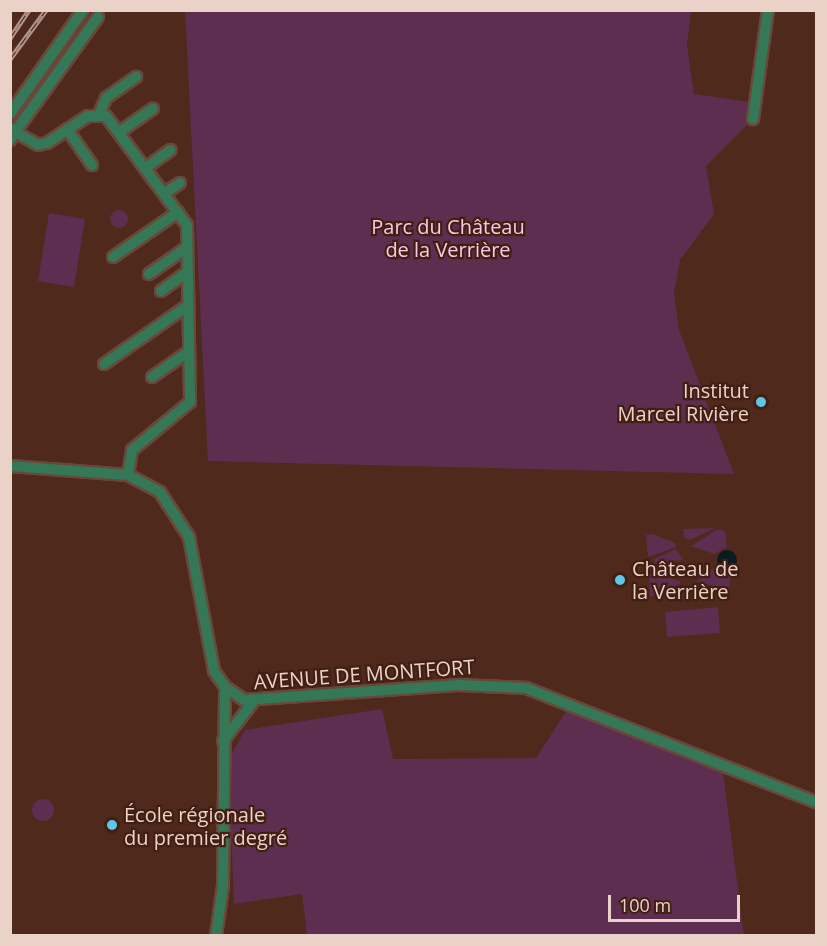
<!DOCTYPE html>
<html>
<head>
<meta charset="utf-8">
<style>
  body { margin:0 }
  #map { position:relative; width:827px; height:946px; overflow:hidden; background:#4e291c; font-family:"Open Sans",sans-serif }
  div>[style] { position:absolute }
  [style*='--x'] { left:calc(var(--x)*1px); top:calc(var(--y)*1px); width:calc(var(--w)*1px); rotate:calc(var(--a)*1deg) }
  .green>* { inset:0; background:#5e2e50 }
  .round { border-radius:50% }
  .water>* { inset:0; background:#091c22 }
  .roads { filter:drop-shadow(2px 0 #6a473b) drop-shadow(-2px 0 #6a473b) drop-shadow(0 2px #6a473b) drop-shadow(0 -2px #6a473b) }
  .minor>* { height:10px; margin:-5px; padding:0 5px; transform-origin:5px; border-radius:5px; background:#347857 }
  .rail>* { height:5px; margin-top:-2.5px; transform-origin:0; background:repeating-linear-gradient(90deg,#421f12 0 9px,#b1948a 0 18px); box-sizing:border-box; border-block:2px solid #b1948a }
  .dots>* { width:16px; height:16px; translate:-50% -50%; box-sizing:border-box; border:3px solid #421f12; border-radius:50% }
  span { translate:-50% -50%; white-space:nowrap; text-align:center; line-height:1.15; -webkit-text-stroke:4.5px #421f12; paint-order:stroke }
  .park-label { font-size:20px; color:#f8c8e6 }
  .poi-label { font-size:20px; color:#ead2c9 }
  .right { translate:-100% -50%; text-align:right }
  .left { translate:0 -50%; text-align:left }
  .street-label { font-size:20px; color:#ead2c9 }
  .frame { position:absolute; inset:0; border:12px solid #ead2c9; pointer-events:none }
  .scale { position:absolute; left:608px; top:895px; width:132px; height:27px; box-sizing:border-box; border:3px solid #ead2c9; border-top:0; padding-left:8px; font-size:18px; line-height:21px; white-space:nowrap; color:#ead2c9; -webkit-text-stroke:4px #421f12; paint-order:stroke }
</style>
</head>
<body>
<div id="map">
  <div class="green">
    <div style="clip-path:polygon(185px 11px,691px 11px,687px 45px,694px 94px,749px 102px,746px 126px,706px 166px,714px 214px,680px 260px,674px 293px,679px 330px,734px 474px,208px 461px)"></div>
    <div class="round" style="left:110px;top:210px;width:18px;height:18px"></div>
    <div style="clip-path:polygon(49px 213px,85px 219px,74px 287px,38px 281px)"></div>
    <div style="clip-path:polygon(715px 528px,690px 540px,684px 537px,683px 529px)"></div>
    <div style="clip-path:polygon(718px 529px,725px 531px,727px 547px,714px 554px,691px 546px)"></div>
    <div style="clip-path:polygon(652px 534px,675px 543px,676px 547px,648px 557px,646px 535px)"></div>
    <div style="clip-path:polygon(676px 549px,683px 560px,654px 563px,654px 559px)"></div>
    <div style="clip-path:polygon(684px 566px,680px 578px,656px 572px,655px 568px)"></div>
    <div style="clip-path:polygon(714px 568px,730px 574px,729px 589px,696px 582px)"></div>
    <div style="clip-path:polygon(655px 574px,680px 581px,680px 584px,650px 597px,649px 575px)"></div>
    <div style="clip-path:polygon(718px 607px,720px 633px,667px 637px,665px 612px)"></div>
    <div style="clip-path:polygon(382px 709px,393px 759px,536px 758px,567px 710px,723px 773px,744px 935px,307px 935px,302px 894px,234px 904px,228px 760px,245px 730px)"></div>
    <div class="round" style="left:32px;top:799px;width:22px;height:22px"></div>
  </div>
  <div class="water">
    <div class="round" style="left:717px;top:550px;width:20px;height:20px"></div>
  </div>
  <div class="roads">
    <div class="minor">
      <div style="--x:10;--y:114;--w:127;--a:-54.9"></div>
      <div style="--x:99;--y:114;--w:17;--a:-66"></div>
      <div style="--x:106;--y:98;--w:37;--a:-35"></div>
      <div style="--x:753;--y:119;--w:110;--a:-82.2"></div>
      <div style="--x:11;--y:129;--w:5;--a:37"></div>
      <div style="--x:15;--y:132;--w:142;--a:-54.2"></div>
      <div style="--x:67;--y:129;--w:44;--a:55.2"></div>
      <div style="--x:121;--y:131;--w:39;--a:-35"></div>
      <div style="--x:10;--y:140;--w:9;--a:-58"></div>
      <div style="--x:15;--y:132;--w:26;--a:29"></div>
      <div style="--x:38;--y:145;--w:9;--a:-13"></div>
      <div style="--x:47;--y:143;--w:49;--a:-33.4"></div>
      <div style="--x:88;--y:116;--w:18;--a:0"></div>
      <div style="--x:106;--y:116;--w:136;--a:53.4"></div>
      <div style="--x:187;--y:225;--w:177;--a:89"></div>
      <div style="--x:190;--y:402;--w:75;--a:140.4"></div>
      <div style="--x:132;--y:450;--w:25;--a:99"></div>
      <div style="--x:147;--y:167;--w:29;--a:-36"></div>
      <div style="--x:165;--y:193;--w:18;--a:-34"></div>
      <div style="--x:113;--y:257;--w:79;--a:-34.7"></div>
      <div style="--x:149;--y:274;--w:45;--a:-35.1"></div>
      <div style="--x:161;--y:291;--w:31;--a:-36"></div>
      <div style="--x:104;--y:364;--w:101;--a:-34.9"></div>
      <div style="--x:152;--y:377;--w:44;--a:-34.8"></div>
      <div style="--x:10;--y:466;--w:118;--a:4.4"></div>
      <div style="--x:128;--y:475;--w:36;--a:28"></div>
      <div style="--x:160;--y:492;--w:54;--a:57.2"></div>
      <div style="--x:189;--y:537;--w:136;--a:79.4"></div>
      <div style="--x:214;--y:671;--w:19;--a:55"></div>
      <div style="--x:225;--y:687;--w:23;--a:34"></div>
      <div style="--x:244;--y:700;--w:217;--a:-4"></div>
      <div style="--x:460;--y:685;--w:66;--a:2.6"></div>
      <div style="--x:526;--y:688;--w:312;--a:21.5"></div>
      <div style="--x:223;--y:741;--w:49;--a:-52.4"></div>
      <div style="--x:216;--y:936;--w:50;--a:-82"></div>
      <div style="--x:223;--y:886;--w:199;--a:-89.4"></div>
    </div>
  </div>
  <div class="rail">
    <div style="--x:10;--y:38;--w:34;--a:-56"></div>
    <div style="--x:10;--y:59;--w:61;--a:-53.7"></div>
  </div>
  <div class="dots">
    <div style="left:761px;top:402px;background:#5cc7e7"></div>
    <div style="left:620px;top:580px;background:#5cc7e7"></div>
    <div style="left:112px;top:825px;background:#5cc7e7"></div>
  </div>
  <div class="park-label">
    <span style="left:448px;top:238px">Parc du Château<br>de la Verrière</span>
  </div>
  <div class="poi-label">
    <span class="right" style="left:749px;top:402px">Institut<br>Marcel Rivière</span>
    <span class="left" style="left:632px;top:580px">Château de<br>la Verrière</span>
    <span class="left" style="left:124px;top:826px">École régionale<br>du premier degré</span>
  </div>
  <div class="street-label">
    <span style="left:364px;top:674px;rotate:-4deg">AVENUE DE MONTFORT</span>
  </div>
  <div class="frame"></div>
  <div class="scale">100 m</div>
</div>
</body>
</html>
